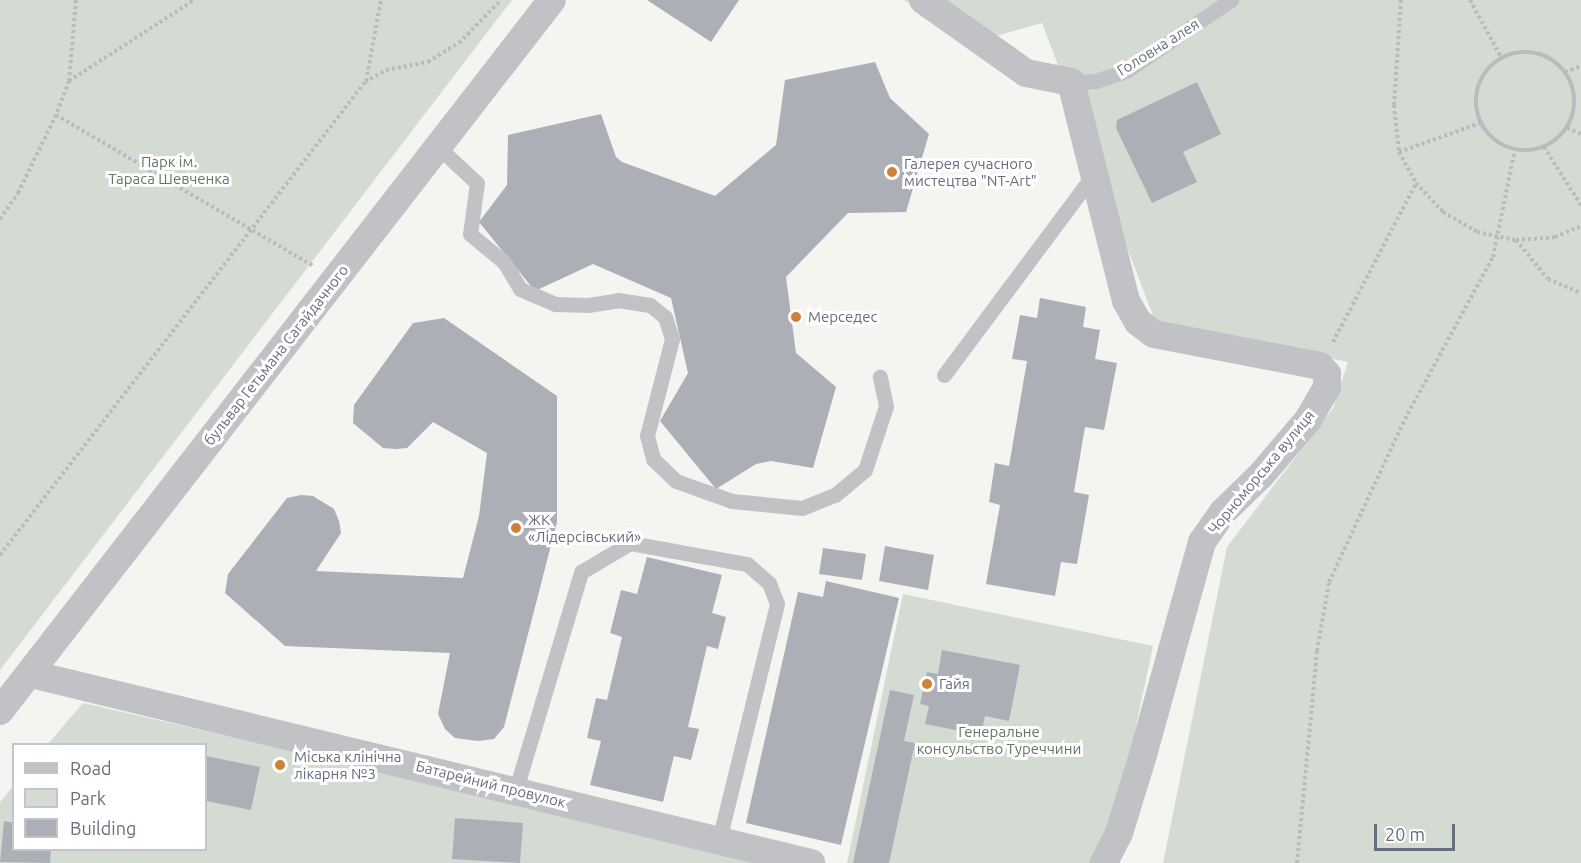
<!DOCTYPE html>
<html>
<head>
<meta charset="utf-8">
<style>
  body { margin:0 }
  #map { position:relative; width:1581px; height:863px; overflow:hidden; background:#f4f5f1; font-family:Ubuntu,sans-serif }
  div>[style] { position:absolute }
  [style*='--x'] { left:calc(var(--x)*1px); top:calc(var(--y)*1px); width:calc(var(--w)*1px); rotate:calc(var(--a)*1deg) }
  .green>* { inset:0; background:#d4dbd3 }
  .building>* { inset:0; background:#acafb6 }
  .path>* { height:4px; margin-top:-2px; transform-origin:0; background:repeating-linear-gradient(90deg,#babbbe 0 3px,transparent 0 6px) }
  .path>.ring { margin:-2px; padding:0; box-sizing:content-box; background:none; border:4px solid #babbbe; border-radius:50% }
  .service>* { height:15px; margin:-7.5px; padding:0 7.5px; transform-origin:7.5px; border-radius:7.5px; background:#c1c2c6 }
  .minor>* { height:28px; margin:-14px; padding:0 14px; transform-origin:14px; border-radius:14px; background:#c1c2c6 }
  .dots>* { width:16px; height:16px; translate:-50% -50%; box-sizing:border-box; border:3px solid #fff; border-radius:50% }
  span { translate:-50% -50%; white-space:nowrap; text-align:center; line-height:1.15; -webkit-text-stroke:6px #fff; paint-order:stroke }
  .street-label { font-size:15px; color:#676e7f }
  .park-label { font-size:15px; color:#657766 }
  .poi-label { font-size:15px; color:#676e7f }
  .left { translate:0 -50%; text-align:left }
  .legend { position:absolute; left:12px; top:743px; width:195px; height:108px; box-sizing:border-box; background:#fff; border:2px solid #c2c5cc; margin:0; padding:8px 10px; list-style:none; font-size:18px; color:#676e7f }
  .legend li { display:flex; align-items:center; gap:12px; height:30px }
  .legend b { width:30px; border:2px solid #c2c5cc }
  .scale { position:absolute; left:1374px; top:824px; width:81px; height:27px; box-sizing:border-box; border:3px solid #676e7f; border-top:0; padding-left:8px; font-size:18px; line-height:21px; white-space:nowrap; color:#676e7f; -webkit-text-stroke:4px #fff; paint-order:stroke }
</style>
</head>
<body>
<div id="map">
  <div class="green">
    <div style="clip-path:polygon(0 0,512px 0,0 670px)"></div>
    <div style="clip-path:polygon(904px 0,1581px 0,1581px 863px,1163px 863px,1227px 547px,1333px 408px,1348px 362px,1155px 321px,1042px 23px,971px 43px)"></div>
    <div style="clip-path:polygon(903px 594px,1153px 646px,1107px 863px,847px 863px)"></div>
    <div style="clip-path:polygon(83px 703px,775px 861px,775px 863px,0 863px,0 802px,13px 786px,14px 850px,206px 850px,206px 744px,48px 744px)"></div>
  </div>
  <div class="building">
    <div style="clip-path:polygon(647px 0,739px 0,711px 42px)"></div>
    <div style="clip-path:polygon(875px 62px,890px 98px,929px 134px,906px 212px,848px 213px,786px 277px,796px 353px,836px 387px,813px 468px,771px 461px,756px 464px,716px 489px,660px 421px,688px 373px,671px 298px,593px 264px,535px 291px,479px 222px,507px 185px,508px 135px,601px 114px,616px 157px,622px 162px,715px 196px,776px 145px,785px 80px)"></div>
    <div style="clip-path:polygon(1197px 82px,1221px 134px,1183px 152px,1197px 182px,1152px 203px,1116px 128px,1117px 120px)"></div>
    <div style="clip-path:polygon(1040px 298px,1086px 307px,1083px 327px,1100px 330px,1095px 359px,1117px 363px,1104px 430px,1085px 427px,1074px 492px,1089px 495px,1077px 564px,1061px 562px,1055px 596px,986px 584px,1000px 505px,989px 502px,995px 463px,1009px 466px,1027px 361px,1012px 359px,1020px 315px,1037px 318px)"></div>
    <div style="clip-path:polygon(444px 318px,557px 396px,557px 522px,504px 727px,494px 739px,478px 741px,455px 738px,445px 729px,438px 714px,450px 653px,285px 646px,225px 593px,228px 574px,287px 498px,301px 495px,313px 496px,334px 509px,339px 521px,341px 533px,316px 571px,463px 578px,479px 516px,487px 453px,433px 422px,407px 448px,396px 449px,383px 448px,353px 423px,354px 405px,413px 323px)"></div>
    <div style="clip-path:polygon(885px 546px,934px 555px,928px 590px,879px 581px)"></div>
    <div style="clip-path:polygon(823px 548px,866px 554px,862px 580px,819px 574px)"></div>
    <div style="clip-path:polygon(647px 557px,722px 575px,712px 613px,726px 617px,718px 649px,707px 646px,688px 727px,699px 729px,691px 760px,674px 756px,663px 802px,590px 785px,601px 741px,587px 738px,596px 698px,607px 700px,622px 637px,610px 633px,621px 590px,637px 594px)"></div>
    <div style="clip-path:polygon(826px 581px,899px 598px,841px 845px,746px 823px,798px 592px,823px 597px)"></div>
    <div style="clip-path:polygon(942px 650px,1020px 665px,1009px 721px,985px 716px,981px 735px,925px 724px,929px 706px,920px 704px,927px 672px,938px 674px)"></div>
    <div style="clip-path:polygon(890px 690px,914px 695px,904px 741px,915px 743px,889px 863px,853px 863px)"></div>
    <div style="clip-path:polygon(206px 756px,260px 767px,251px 810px,206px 801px)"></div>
    <div style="clip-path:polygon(455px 818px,523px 823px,520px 863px,452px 859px)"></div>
    <div style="clip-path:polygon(4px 821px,14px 823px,14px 850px,51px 850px,50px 863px,0 862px)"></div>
  </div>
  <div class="path">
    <div style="--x:76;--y:0;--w:81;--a:94.9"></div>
    <div style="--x:69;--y:81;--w:36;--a:111"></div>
    <div style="--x:56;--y:115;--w:298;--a:30.4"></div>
    <div style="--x:1401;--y:0;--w:105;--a:93.8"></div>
    <div style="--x:1394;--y:105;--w:47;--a:83.9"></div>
    <div style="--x:1399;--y:152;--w:35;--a:61"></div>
    <div style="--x:1416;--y:183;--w:40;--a:47"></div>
    <div style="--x:1443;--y:212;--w:39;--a:30"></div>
    <div style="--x:1477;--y:232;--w:40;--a:12"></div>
    <div style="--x:1516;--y:240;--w:39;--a:-4"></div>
    <div style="--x:1555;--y:237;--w:28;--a:-23"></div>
    <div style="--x:1470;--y:0;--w:65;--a:61.5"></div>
    <div class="ring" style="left:1476px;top:52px;width:94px;height:94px"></div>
    <div style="--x:1565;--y:72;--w:17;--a:-21"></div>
    <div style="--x:69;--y:81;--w:149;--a:-32.9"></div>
    <div style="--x:366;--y:81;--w:82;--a:-79.5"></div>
    <div style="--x:1567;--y:128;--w:15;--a:23"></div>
    <div style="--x:1544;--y:147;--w:69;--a:57.5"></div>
    <div style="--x:1399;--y:152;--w:86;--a:-19.7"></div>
    <div style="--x:0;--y:219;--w:32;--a:-55"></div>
    <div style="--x:18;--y:193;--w:87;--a:-64"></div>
    <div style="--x:1516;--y:240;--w:50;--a:50.6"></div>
    <div style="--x:1548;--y:279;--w:36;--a:23"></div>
    <div style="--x:1333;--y:342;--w:179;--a:-62.4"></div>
    <div style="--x:0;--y:555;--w:597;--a:-52.34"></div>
    <div style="--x:365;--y:82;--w:24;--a:-30"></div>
    <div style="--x:386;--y:70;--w:43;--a:-10.8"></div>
    <div style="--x:428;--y:62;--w:36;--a:-32"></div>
    <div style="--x:459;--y:43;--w:60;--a:-45.7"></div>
    <div style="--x:1297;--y:863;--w:213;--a:-84.6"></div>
    <div style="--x:1317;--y:651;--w:70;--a:-80.1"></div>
    <div style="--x:1329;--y:582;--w:180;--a:-65"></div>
    <div style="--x:1405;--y:419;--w:184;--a:-61.5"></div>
    <div style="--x:1493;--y:257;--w:110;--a:-78.5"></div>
  </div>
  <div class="service">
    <div style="--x:1071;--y:82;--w:24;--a:-2"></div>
    <div style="--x:1095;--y:81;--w:33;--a:-18"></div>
    <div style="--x:1126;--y:71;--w:127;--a:-34.1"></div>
    <div style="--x:437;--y:146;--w:54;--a:42.8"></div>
    <div style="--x:477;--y:183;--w:51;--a:97.8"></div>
    <div style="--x:470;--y:234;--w:44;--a:39.5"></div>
    <div style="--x:504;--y:262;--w:31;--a:59"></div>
    <div style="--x:520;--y:289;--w:39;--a:23"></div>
    <div style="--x:556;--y:304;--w:32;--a:2"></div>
    <div style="--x:588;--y:305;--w:30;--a:-9"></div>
    <div style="--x:618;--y:300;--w:32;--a:9"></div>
    <div style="--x:650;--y:305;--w:19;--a:39"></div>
    <div style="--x:665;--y:317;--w:23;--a:72"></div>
    <div style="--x:672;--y:339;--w:100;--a:104.5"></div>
    <div style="--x:647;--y:436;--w:24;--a:75"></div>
    <div style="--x:653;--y:459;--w:32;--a:44"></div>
    <div style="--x:676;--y:481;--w:59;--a:19.7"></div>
    <div style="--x:732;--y:501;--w:70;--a:5.7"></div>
    <div style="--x:802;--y:508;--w:35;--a:-22"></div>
    <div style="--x:835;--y:495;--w:39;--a:-40"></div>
    <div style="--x:865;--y:470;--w:67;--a:-71.8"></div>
    <div style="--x:886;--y:406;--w:30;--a:-102"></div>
    <div style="--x:944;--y:375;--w:249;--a:-53.3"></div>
    <div style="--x:516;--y:789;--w:227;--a:-73.3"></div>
    <div style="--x:581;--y:572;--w:57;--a:-30.6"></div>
    <div style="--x:630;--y:543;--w:119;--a:10.2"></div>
    <div style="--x:747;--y:564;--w:29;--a:41"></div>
    <div style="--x:769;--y:583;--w:22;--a:69"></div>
    <div style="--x:777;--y:604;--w:244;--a:103.8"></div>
  </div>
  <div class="minor">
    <div style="--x:923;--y:0;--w:126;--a:35.3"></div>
    <div style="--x:1026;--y:73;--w:46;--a:11.3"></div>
    <div style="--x:1071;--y:82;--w:226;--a:75.9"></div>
    <div style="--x:1126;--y:301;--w:24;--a:60"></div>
    <div style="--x:1138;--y:322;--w:20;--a:37"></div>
    <div style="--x:1154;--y:334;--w:169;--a:10.9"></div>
    <div style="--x:1320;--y:366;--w:11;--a:49"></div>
    <div style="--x:1327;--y:374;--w:13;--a:90"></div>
    <div style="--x:1327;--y:387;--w:39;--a:120"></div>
    <div style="--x:1307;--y:421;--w:71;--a:130.4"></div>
    <div style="--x:1261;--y:475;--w:53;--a:135.8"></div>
    <div style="--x:1223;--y:512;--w:37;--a:125"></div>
    <div style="--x:1202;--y:542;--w:221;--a:105.5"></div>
    <div style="--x:1143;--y:755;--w:82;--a:107.1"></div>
    <div style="--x:1119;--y:833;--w:34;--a:117"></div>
    <div style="--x:31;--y:674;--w:803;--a:13.62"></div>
    <div style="--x:0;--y:711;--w:900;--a:-52.18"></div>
  </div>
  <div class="dots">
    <div style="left:892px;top:172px;background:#d08036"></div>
    <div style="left:796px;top:317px;background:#d08036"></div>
    <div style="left:516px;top:528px;background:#d08036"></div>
    <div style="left:927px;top:684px;background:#d08036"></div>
    <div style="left:280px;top:765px;background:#d08036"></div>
  </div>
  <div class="street-label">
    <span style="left:1158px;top:47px;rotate:-32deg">Головна алея</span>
    <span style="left:276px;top:355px;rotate:-52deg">бульвар Гетьмана Сагайдачного</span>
    <span style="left:1261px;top:472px;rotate:-50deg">Чорноморська вулиця</span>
    <span style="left:491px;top:784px;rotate:14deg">Батарейний провулок</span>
  </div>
  <div class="park-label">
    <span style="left:169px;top:170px">Парк ім.<br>Тараса Шевченка</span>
    <span style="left:999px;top:740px">Генеральне<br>консульство Туреччини</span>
  </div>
  <div class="poi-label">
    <span class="left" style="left:904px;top:172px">Галерея сучасного<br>мистецтва "NT-Art"</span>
    <span class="left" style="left:808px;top:317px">Мерседес</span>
    <span class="left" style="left:528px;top:528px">ЖК<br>«Лідерсівський»</span>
    <span class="left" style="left:939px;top:684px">Гайя</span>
    <span class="left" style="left:294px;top:765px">Міська клінічна<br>лікарня №3</span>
  </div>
  <ul class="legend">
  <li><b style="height:8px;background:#c1c2c6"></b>Road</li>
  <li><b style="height:16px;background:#d4dbd3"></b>Park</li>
  <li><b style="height:16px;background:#acafb6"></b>Building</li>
  </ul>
  <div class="scale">20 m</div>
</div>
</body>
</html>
